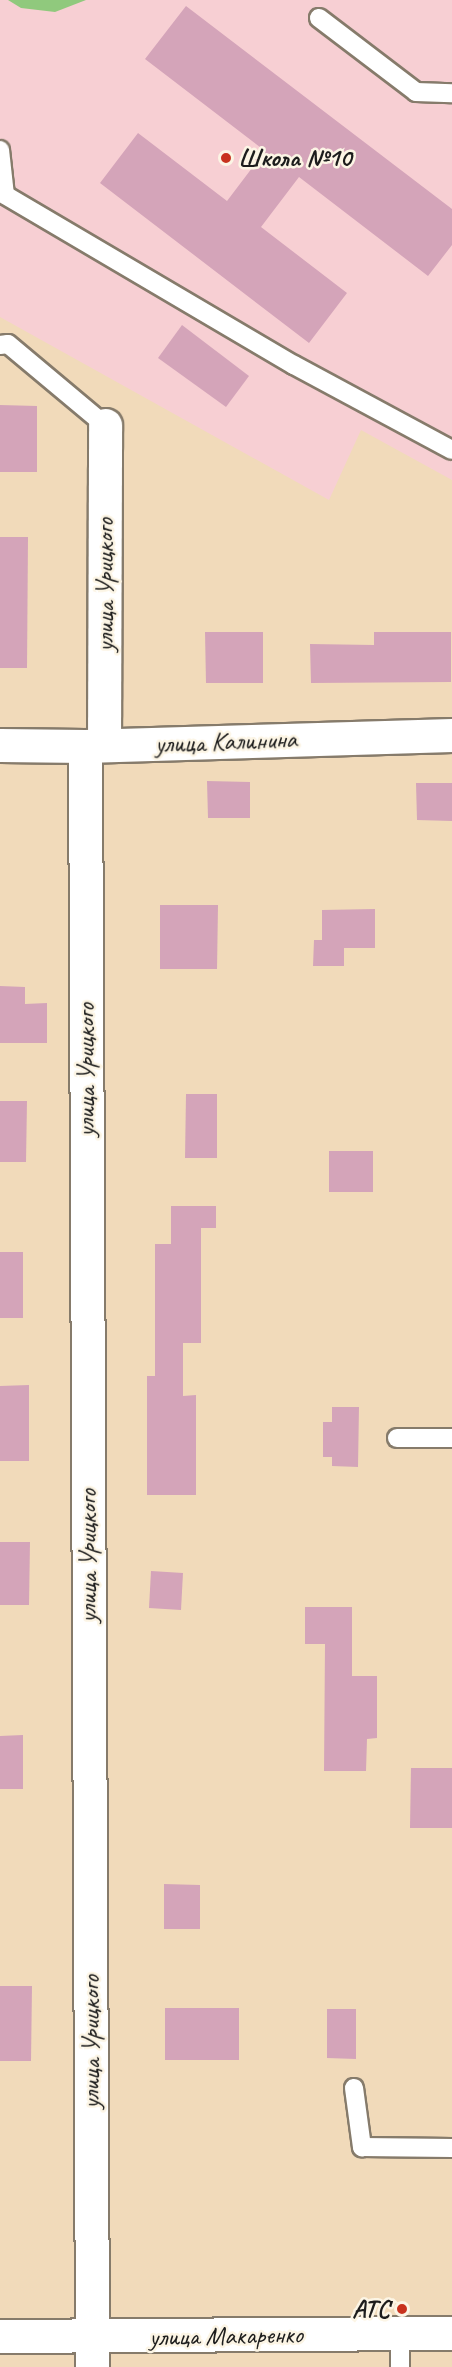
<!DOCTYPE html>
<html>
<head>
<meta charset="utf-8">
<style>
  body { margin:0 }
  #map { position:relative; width:452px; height:2367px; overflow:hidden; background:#f1daba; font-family:Caveat,sans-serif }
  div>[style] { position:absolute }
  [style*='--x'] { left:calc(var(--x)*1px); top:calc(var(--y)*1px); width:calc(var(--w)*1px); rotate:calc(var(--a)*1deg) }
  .built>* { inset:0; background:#f7cfd3 }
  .green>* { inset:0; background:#90c97d }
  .building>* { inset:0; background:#d4a4b9 }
  .roads { filter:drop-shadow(2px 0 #867b6b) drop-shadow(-2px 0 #867b6b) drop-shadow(0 2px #867b6b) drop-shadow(0 -2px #867b6b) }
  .service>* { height:18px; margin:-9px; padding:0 9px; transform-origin:9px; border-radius:9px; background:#fff }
  .minor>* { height:33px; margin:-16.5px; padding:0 16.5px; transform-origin:16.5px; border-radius:16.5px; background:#fff }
  .secondary>* { height:33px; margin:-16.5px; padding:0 16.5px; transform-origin:16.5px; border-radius:16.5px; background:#fff }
  .dots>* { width:16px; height:16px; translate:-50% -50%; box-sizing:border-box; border:3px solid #fcf5e5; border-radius:50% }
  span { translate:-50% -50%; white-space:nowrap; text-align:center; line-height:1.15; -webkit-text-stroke:5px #fcf5e5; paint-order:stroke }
  .poi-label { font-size:26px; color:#1c1c1c; font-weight:700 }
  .left { translate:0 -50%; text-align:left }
  .right { translate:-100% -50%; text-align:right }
  .street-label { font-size:26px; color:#1c1c1c }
</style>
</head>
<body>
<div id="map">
  <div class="built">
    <div style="clip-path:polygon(0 0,452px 0,452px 480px,361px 430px,329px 500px,0 317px)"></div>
  </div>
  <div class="green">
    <div style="clip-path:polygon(8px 0,86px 0,55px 12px,21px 8px)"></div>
  </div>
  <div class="building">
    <div style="clip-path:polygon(186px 6px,452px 209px,452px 245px,428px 276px,299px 177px,261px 227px,347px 293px,309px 343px,100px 183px,138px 133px,227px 201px,265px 151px,145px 59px)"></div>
    <div style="clip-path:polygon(182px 325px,249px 376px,226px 407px,158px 358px)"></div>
    <div style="clip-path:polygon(0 405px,37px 406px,37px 472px,0 472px)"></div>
    <div style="clip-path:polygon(0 537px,28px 537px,27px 668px,0 668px)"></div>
    <div style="clip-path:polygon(205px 632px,263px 632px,263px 683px,206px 683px)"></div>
    <div style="clip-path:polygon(374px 632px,451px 632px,451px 682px,311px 683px,310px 644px,374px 645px)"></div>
    <div style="clip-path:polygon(207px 781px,250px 782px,250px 818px,208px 818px)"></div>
    <div style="clip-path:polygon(416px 783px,452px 783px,452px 821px,417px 820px)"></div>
    <div style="clip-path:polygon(160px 905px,218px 905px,217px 969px,160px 969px)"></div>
    <div style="clip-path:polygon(375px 909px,375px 948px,344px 948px,344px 966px,313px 966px,314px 940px,322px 940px,322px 910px)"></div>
    <div style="clip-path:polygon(0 986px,25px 987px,25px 1004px,47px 1003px,47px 1043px,0 1043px)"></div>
    <div style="clip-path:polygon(186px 1094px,217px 1094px,217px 1158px,185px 1158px)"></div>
    <div style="clip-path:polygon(0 1101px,27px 1101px,26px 1162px,0 1162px)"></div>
    <div style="clip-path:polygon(329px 1151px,373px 1151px,373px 1192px,329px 1192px)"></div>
    <div style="clip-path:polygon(171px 1206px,216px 1206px,216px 1228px,201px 1228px,201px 1343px,183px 1343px,183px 1396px,196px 1395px,196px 1495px,147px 1495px,147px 1376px,155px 1376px,155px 1244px,171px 1244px)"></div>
    <div style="clip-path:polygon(0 1252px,23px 1252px,23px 1318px,0 1318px)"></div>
    <div style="clip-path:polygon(29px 1385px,29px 1461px,0 1461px,0 1386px)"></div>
    <div style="clip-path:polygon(332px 1407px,359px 1407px,358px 1467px,332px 1466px,332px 1457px,323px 1457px,323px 1422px,332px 1422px)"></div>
    <div style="clip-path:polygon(0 1542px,30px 1542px,29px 1605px,0 1605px)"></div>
    <div style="clip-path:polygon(151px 1571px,183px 1573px,181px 1610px,149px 1608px)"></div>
    <div style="clip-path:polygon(305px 1607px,352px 1607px,352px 1676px,377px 1676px,377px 1738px,367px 1739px,366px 1771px,324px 1771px,325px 1644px,305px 1644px)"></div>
    <div style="clip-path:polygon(23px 1735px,23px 1789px,0 1789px,0 1736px)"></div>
    <div style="clip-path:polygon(411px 1768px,452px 1768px,452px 1828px,410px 1828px)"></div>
    <div style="clip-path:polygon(164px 1884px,200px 1885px,200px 1929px,164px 1929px)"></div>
    <div style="clip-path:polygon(0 1986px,32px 1986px,31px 2061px,0 2061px)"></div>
    <div style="clip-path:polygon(165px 2008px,239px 2008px,239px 2060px,165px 2060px)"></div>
    <div style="clip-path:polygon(327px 2009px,356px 2009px,356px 2059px,327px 2058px)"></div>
  </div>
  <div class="roads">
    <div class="service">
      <div style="--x:319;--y:18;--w:122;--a:37.3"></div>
      <div style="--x:416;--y:92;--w:36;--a:2"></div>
      <div style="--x:0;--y:150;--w:45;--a:83.7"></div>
      <div style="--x:5;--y:195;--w:335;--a:30.5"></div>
      <div style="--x:294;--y:365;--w:179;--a:28.3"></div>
      <div style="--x:0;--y:345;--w:8;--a:-7"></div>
      <div style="--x:8;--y:344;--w:126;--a:39.9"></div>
      <div style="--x:397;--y:1438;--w:55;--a:0"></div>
      <div style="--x:354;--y:2088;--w:60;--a:82.3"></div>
      <div style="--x:362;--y:2147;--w:90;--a:0.6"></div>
      <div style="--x:400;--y:2334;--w:33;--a:90"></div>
    </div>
    <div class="minor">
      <div style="--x:0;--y:745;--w:85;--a:0.7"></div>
      <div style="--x:85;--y:746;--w:367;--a:-1.7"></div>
      <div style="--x:104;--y:745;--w:320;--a:-89.8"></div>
      <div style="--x:85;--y:746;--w:1621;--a:89.75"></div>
    </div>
    <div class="secondary">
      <div style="--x:0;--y:2336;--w:452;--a:-0.4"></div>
    </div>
  </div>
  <div class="dots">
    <div style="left:226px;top:158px;background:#c8321e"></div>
    <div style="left:402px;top:2309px;background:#c8321e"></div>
  </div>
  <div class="poi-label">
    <span class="left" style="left:238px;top:158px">Школа №10</span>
    <span class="right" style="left:390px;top:2309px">АТС</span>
  </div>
  <div class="street-label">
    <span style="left:105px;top:585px;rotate:-90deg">улица Урицкого</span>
    <span style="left:226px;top:742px;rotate:-2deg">улица Калинина</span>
    <span style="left:86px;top:1070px;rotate:-90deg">улица Урицкого</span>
    <span style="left:88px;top:1556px;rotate:-90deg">улица Урицкого</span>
    <span style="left:91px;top:2042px;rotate:-90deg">улица Урицкого</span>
    <span style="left:226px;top:2336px;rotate:-1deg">улица Макаренко</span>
  </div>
</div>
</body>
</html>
